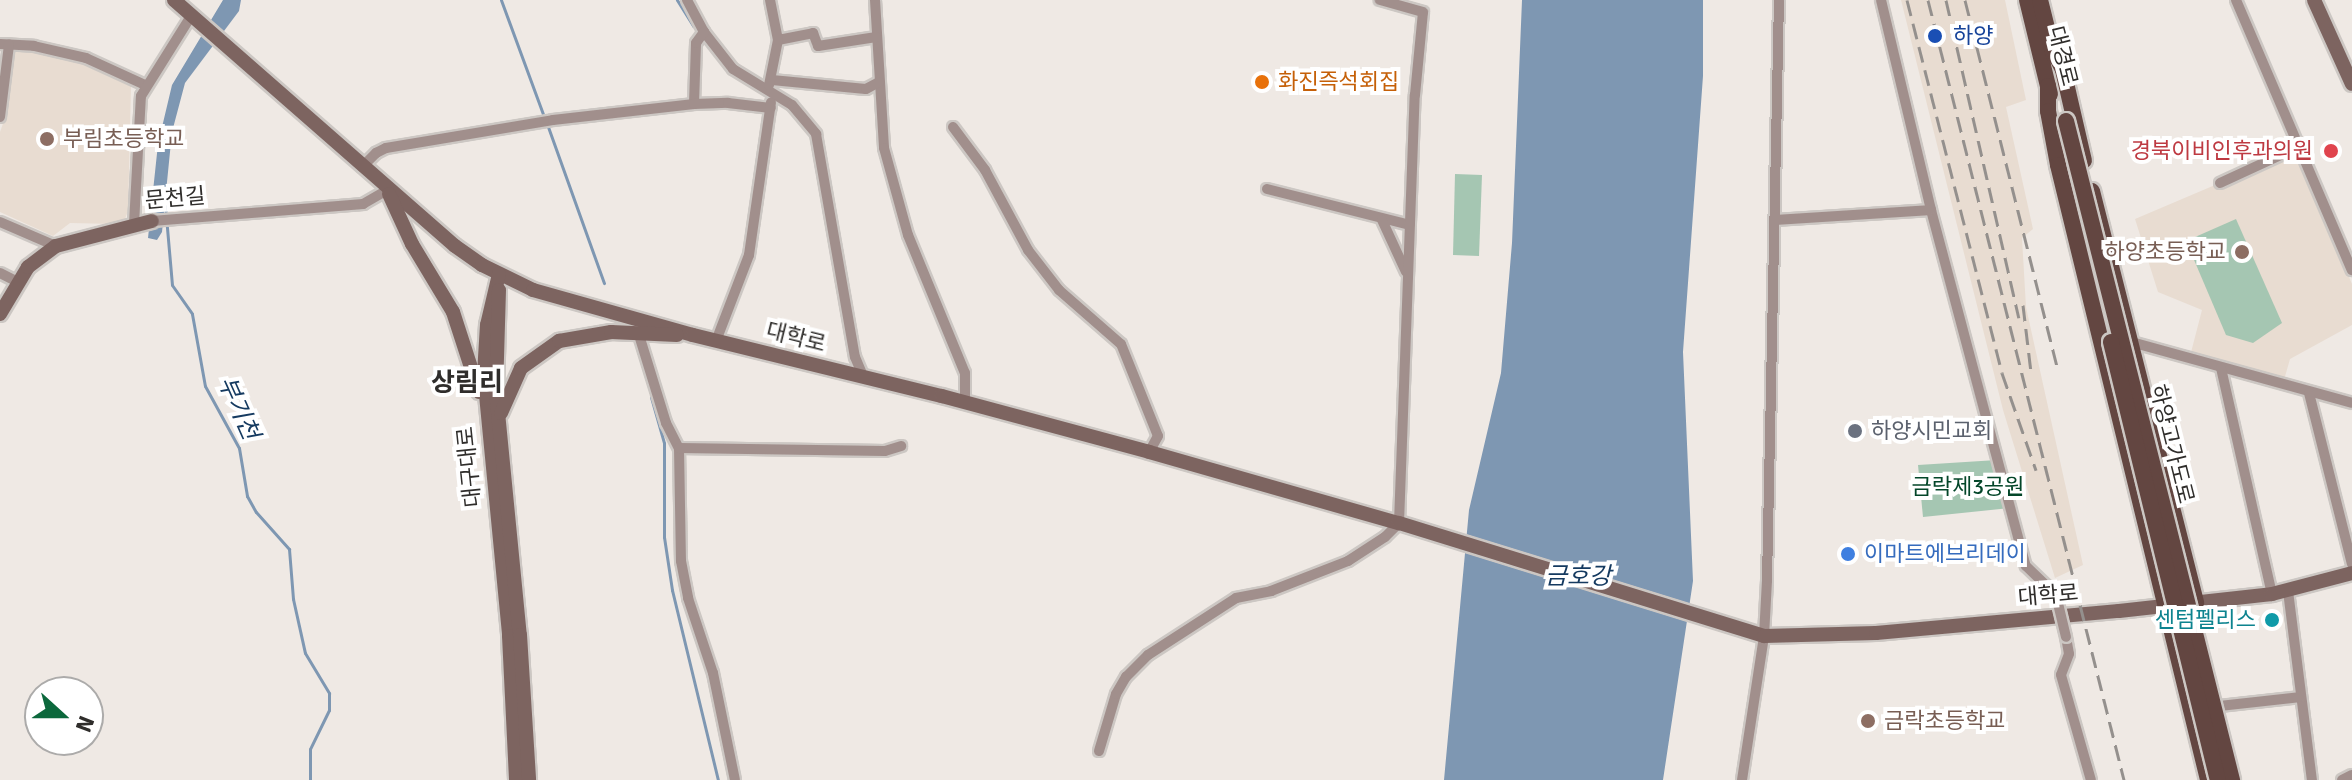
<!DOCTYPE html>
<html>
<head>
<meta charset="utf-8">
<style>
  body { margin:0 }
  #map { position:relative; width:2352px; height:780px; overflow:hidden; background:#efe9e4; font-family:Signika,"Noto Sans KR",sans-serif }
  div>[style] { position:absolute }
  [style*='--x'] { left:calc(var(--x)*1px); top:calc(var(--y)*1px); width:calc(var(--w)*1px); rotate:calc(var(--a)*1deg) }
  .built>* { inset:0; background:#e8dcd1 }
  .green>* { inset:0; background:#a5c6b2 }
  .water>* { inset:0; background:#7e97b2 }
  .stream>* { height:3px; margin:-1.5px; padding:0 1.5px; transform-origin:1.5px; border-radius:1.5px; background:#7e97b2 }
  .roads { filter:drop-shadow(2px 0 #ccc7c3) drop-shadow(-2px 0 #ccc7c3) drop-shadow(0 2px #ccc7c3) drop-shadow(0 -2px #ccc7c3) }
  .street>* { height:10px; margin:-5px; padding:0 5px; transform-origin:5px; border-radius:5px; background:#a18f8c }
  .secondary>* { height:14px; margin:-7px; padding:0 7px; transform-origin:7px; border-radius:7px; background:#7d6460 }
  .primary>* { height:16px; margin:-8px; padding:0 8px; transform-origin:8px; border-radius:8px; background:#634641 }
  .rail>* { height:3px; margin-top:-1.5px; transform-origin:0; background:repeating-linear-gradient(90deg,#94908d 0 16px,transparent 0 24px) }
  .bridges { filter:drop-shadow(2px 0 #ccc7c3) drop-shadow(-2px 0 #ccc7c3) drop-shadow(0 2px #ccc7c3) drop-shadow(0 -2px #ccc7c3) }
  .street-bridge>* { height:10px; margin:-5px; padding:0 5px; transform-origin:5px; border-radius:5px; background:#a18f8c }
  .primary-bridge>* { height:16px; margin:-8px; padding:0 8px; transform-origin:8px; border-radius:8px; background:#634641 }
  .dots>* { width:22px; height:22px; translate:-50% -50%; box-sizing:border-box; border:4px solid #fff; border-radius:50% }
  span { translate:-50% -50%; white-space:nowrap; text-align:center; line-height:1.15; -webkit-text-stroke:8px #fff; paint-order:stroke }
  .transit-label { font-size:22px; color:#164399 }
  .left { translate:0 -50%; text-align:left }
  .street-label { font-size:22px; color:#2f2d2b }
  .food-label { font-size:22px; color:#c56008 }
  .education-label { font-size:22px; color:#785e54 }
  .right { translate:-100% -50%; text-align:right }
  .health-label { font-size:22px; color:#be3a42 }
  .worship-label { font-size:22px; color:#5b616d }
  .park-label { font-size:22px; color:#034629 }
  .shop-label { font-size:22px; color:#366cbe }
  .culture-label { font-size:22px; color:#0d838f }
  .water-label { font-size:24px; color:#153a60; font-style:italic }
  .quarter-label { font-size:26px; color:#2f2d2b; font-weight:700 }
  .north { position:absolute; left:24px; top:676px; width:80px; height:80px; box-sizing:border-box; background:#fff; border:2px solid #acabaa; border-radius:50%; rotate:111deg; font-size:22px; font-weight:700; line-height:32px; text-align:center; color:#2f2d2b }
  .north::after { content:''; display:block; margin:auto; width:28px; height:36px; background:#0c683c; clip-path:polygon(50% 0,100% 100%,50% 72%,0 100%) }
</style>
</head>
<body>
<div id="map">
  <div class="built">
    <div style="clip-path:polygon(1901px 0,2005px 0,2026px 100px,2006px 107px,2033px 229px,2022px 238px,2026px 307px,2083px 565px,2055px 578px,2003px 410px)"></div>
    <div style="clip-path:polygon(16px 48px,85px 64px,131px 86px,128px 211px,125px 219px,114px 224px,70px 223px,53px 236px,0 212px,0 132px,5px 118px,12px 53px)"></div>
    <div style="clip-path:polygon(2295px 151px,2352px 284px,2352px 325px,2290px 359px,2282px 387px,2189px 360px,2202px 310px,2158px 292px,2135px 219px)"></div>
  </div>
  <div class="green">
    <div style="clip-path:polygon(1455px 174px,1482px 175px,1479px 256px,1453px 255px)"></div>
    <div style="clip-path:polygon(2236px 219px,2282px 323px,2253px 343px,2226px 335px,2186px 241px)"></div>
    <div style="clip-path:polygon(1997px 460px,2010px 508px,1923px 517px,1918px 465px)"></div>
  </div>
  <div class="water">
    <div style="clip-path:polygon(223px 0,241px 0,239px 11px,185px 83px,172px 132px,162px 232px,157px 240px,148px 238px,158px 144px,172px 85px)"></div>
    <div style="clip-path:polygon(1522px 0,1703px 0,1703px 76px,1683px 352px,1693px 581px,1663px 780px,1444px 780px,1469px 510px,1501px 373px,1512px 243px)"></div>
  </div>
  <div class="stream">
    <div style="--x:501;--y:0;--w:125;--a:69.8"></div>
    <div style="--x:677;--y:0;--w:31;--a:58"></div>
    <div style="--x:547;--y:124;--w:169;--a:70.3"></div>
    <div style="--x:165;--y:205;--w:80;--a:85"></div>
    <div style="--x:172;--y:285;--w:35;--a:55"></div>
    <div style="--x:192;--y:314;--w:73;--a:79.8"></div>
    <div style="--x:205;--y:386;--w:71;--a:61.3"></div>
    <div style="--x:239;--y:448;--w:49;--a:80.5"></div>
    <div style="--x:247;--y:496;--w:18;--a:61"></div>
    <div style="--x:256;--y:512;--w:50;--a:48.3"></div>
    <div style="--x:289;--y:549;--w:50;--a:85.4"></div>
    <div style="--x:293;--y:599;--w:55;--a:77.5"></div>
    <div style="--x:305;--y:653;--w:47;--a:59"></div>
    <div style="--x:329;--y:693;--w:17;--a:90"></div>
    <div style="--x:329;--y:710;--w:43;--a:116"></div>
    <div style="--x:310;--y:749;--w:31;--a:90"></div>
    <div style="--x:651;--y:397;--w:48;--a:74.2"></div>
    <div style="--x:664;--y:443;--w:94;--a:90"></div>
    <div style="--x:664;--y:537;--w:54;--a:81.4"></div>
    <div style="--x:672;--y:590;--w:195;--a:76.4"></div>
  </div>
  <div class="roads">
    <div class="street">
      <div style="--x:687;--y:0;--w:36;--a:62"></div>
      <div style="--x:704;--y:32;--w:47;--a:51.9"></div>
      <div style="--x:733;--y:69;--w:69;--a:31.4"></div>
      <div style="--x:792;--y:105;--w:38;--a:50"></div>
      <div style="--x:816;--y:134;--w:226;--a:80.1"></div>
      <div style="--x:855;--y:357;--w:21;--a:67"></div>
      <div style="--x:875;--y:0;--w:148;--a:86.5"></div>
      <div style="--x:884;--y:148;--w:90;--a:74.6"></div>
      <div style="--x:908;--y:235;--w:149;--a:67.6"></div>
      <div style="--x:965;--y:373;--w:29;--a:90"></div>
      <div style="--x:1881;--y:0;--w:216;--a:76.6"></div>
      <div style="--x:1931;--y:210;--w:368;--a:75.1"></div>
      <div style="--x:2026;--y:566;--w:42;--a:44"></div>
      <div style="--x:2236;--y:0;--w:294;--a:66.8"></div>
      <div style="--x:778;--y:40;--w:36;--a:-11"></div>
      <div style="--x:813;--y:33;--w:14;--a:69"></div>
      <div style="--x:818;--y:46;--w:59;--a:-8.8"></div>
      <div style="--x:0;--y:44;--w:34;--a:3"></div>
      <div style="--x:34;--y:46;--w:53;--a:13"></div>
      <div style="--x:86;--y:58;--w:65;--a:24.6"></div>
      <div style="--x:772;--y:80;--w:94;--a:5.5"></div>
      <div style="--x:866;--y:89;--w:15;--a:-28"></div>
      <div style="--x:769;--y:85;--w:46;--a:-78.7"></div>
      <div style="--x:778;--y:40;--w:41;--a:-101.3"></div>
      <div style="--x:694;--y:104;--w:61;--a:-88.1"></div>
      <div style="--x:696;--y:43;--w:14;--a:-54"></div>
      <div style="--x:0;--y:117;--w:73;--a:-82.9"></div>
      <div style="--x:953;--y:127;--w:54;--a:53.3"></div>
      <div style="--x:985;--y:170;--w:91;--a:61.7"></div>
      <div style="--x:1028;--y:250;--w:51;--a:52.2"></div>
      <div style="--x:1059;--y:290;--w:82;--a:41.1"></div>
      <div style="--x:1121;--y:344;--w:99;--a:68.1"></div>
      <div style="--x:1158;--y:436;--w:18;--a:119"></div>
      <div style="--x:362;--y:167;--w:20;--a:-45"></div>
      <div style="--x:376;--y:153;--w:11;--a:-27"></div>
      <div style="--x:386;--y:148;--w:169;--a:-9.5"></div>
      <div style="--x:553;--y:120;--w:142;--a:-6.5"></div>
      <div style="--x:694;--y:104;--w:34;--a:-2"></div>
      <div style="--x:728;--y:103;--w:43;--a:6.6"></div>
      <div style="--x:2220;--y:183;--w:86;--a:-24.8"></div>
      <div style="--x:1267;--y:189;--w:147;--a:14.1"></div>
      <div style="--x:1382;--y:220;--w:57;--a:65.2"></div>
      <div style="--x:1776;--y:220;--w:155;--a:-3.7"></div>
      <div style="--x:152;--y:221;--w:212;--a:-4.6"></div>
      <div style="--x:363;--y:204;--w:28;--a:-30"></div>
      <div style="--x:0;--y:222;--w:61;--a:23.2"></div>
      <div style="--x:134;--y:224;--w:128;--a:-86.9"></div>
      <div style="--x:141;--y:96;--w:94;--a:-58"></div>
      <div style="--x:0;--y:273;--w:20;--a:27"></div>
      <div style="--x:639;--y:335;--w:92;--a:72.9"></div>
      <div style="--x:666;--y:423;--w:28;--a:63"></div>
      <div style="--x:679;--y:448;--w:113;--a:89"></div>
      <div style="--x:681;--y:561;--w:38;--a:79"></div>
      <div style="--x:688;--y:598;--w:79;--a:71.6"></div>
      <div style="--x:713;--y:673;--w:109;--a:78.4"></div>
      <div style="--x:716;--y:341;--w:92;--a:-69"></div>
      <div style="--x:749;--y:255;--w:154;--a:-81.8"></div>
      <div style="--x:2131;--y:342;--w:229;--a:15.4"></div>
      <div style="--x:2221;--y:368;--w:232;--a:77.3"></div>
      <div style="--x:2309;--y:393;--w:176;--a:75.9"></div>
      <div style="--x:679;--y:448;--w:206;--a:0.8"></div>
      <div style="--x:885;--y:451;--w:17;--a:-17"></div>
      <div style="--x:2288;--y:591;--w:191;--a:82.8"></div>
      <div style="--x:2066;--y:637;--w:17;--a:80"></div>
      <div style="--x:2069;--y:654;--w:22;--a:111"></div>
      <div style="--x:2061;--y:675;--w:109;--a:74.1"></div>
      <div style="--x:2220;--y:706;--w:81;--a:-6.3"></div>
      <div style="--x:1099;--y:751;--w:59;--a:-73.4"></div>
      <div style="--x:1116;--y:694;--w:20;--a:-60"></div>
      <div style="--x:1126;--y:677;--w:31;--a:-45"></div>
      <div style="--x:1148;--y:655;--w:105;--a:-32.9"></div>
      <div style="--x:1236;--y:598;--w:36;--a:-11"></div>
      <div style="--x:1271;--y:591;--w:83;--a:-21.3"></div>
      <div style="--x:1348;--y:561;--w:44;--a:-33"></div>
      <div style="--x:1385;--y:537;--w:20;--a:-45"></div>
      <div style="--x:1399;--y:523;--w:428;--a:-87.9"></div>
      <div style="--x:1415;--y:95;--w:83;--a:-84.5"></div>
      <div style="--x:1423;--y:12;--w:45;--a:-164.4"></div>
      <div style="--x:1742;--y:780;--w:146;--a:-81.3"></div>
      <div style="--x:1764;--y:636;--w:55;--a:-86.9"></div>
      <div style="--x:1767;--y:581;--w:581;--a:-88.82"></div>
      <div style="--x:2342;--y:780;--w:11;--a:-27"></div>
    </div>
    <div class="secondary">
      <div style="--x:174;--y:0;--w:373;--a:41.2"></div>
      <div style="--x:455;--y:246;--w:33;--a:35"></div>
      <div style="--x:482;--y:265;--w:57;--a:26.1"></div>
      <div style="--x:533;--y:290;--w:166;--a:15.7"></div>
      <div style="--x:693;--y:335;--w:256;--a:13.8"></div>
      <div style="--x:942;--y:396;--w:214;--a:15.1"></div>
      <div style="--x:1149;--y:452;--w:260;--a:15.9"></div>
      <div style="--x:1399;--y:523;--w:382;--a:17.2"></div>
      <div style="--x:1764;--y:636;--w:112;--a:-1.5"></div>
      <div style="--x:1876;--y:633;--w:244;--a:-5.2"></div>
      <div style="--x:2119;--y:611;--w:154;--a:-6.3"></div>
      <div style="--x:2272;--y:594;--w:83;--a:-14.7"></div>
      <div style="--x:2314;--y:0;--w:92;--a:65.7"></div>
      <div style="--x:389;--y:194;--w:55;--a:65.3"></div>
      <div style="--x:412;--y:244;--w:79;--a:58.9"></div>
      <div style="--x:453;--y:312;--w:84;--a:72"></div>
      <div style="--x:499;--y:274;--w:52;--a:103.2"></div>
      <div style="--x:487;--y:325;--w:49;--a:93.5"></div>
      <div style="--x:484;--y:374;--w:263;--a:84.5"></div>
      <div style="--x:509;--y:636;--w:144;--a:87.2"></div>
      <div style="--x:499;--y:290;--w:102;--a:91.7"></div>
      <div style="--x:496;--y:392;--w:244;--a:84.4"></div>
      <div style="--x:520;--y:635;--w:145;--a:86.4"></div>
      <div style="--x:0;--y:314;--w:55;--a:-59.2"></div>
      <div style="--x:28;--y:267;--w:35;--a:-37"></div>
      <div style="--x:56;--y:246;--w:99;--a:-14.6"></div>
      <div style="--x:501;--y:413;--w:49;--a:-66"></div>
      <div style="--x:521;--y:368;--w:47;--a:-35.4"></div>
      <div style="--x:559;--y:341;--w:53;--a:-9.8"></div>
      <div style="--x:611;--y:332;--w:66;--a:2.6"></div>
    </div>
    <div class="primary">
      <div style="--x:2027;--y:0;--w:97;--a:76.3"></div>
      <div style="--x:2040;--y:0;--w:58;--a:76"></div>
      <div style="--x:2052;--y:48;--w:25;--a:63"></div>
      <div style="--x:2063;--y:70;--w:93;--a:77"></div>
      <div style="--x:2048;--y:86;--w:25;--a:90"></div>
      <div style="--x:2048;--y:111;--w:55;--a:79.5"></div>
      <div style="--x:2058;--y:165;--w:633;--a:76.29"></div>
      <div style="--x:2092;--y:191;--w:425;--a:75.8"></div>
    </div>
  </div>
  <div class="rail">
    <div style="--x:1907;--y:0;--w:385;--a:75.7"></div>
    <div style="--x:2002;--y:373;--w:103;--a:70.7"></div>
    <div style="--x:1928;--y:0;--w:804;--a:75.89"></div>
    <div style="--x:1946;--y:0;--w:326;--a:77.1"></div>
    <div style="--x:1965;--y:0;--w:378;--a:75.9"></div>
    <div style="--x:2023;--y:305;--w:67;--a:83.2"></div>
  </div>
  <div class="bridges">
    <div class="street-bridge">
      <div style="--x:2056;--y:595;--w:43;--a:76.6"></div>
    </div>
    <div class="primary-bridge">
      <div style="--x:2066;--y:121;--w:680;--a:75.86"></div>
      <div style="--x:2111;--y:342;--w:451;--a:76.3"></div>
    </div>
  </div>
  <div class="dots">
    <div style="left:1935px;top:36px;background:#1a4fb4"></div>
    <div style="left:1262px;top:82px;background:#e8710a"></div>
    <div style="left:47px;top:139px;background:#8d6e63"></div>
    <div style="left:2331px;top:151px;background:#e0444e"></div>
    <div style="left:2242px;top:252px;background:#8d6e63"></div>
    <div style="left:1855px;top:431px;background:#6b7280"></div>
    <div style="left:1848px;top:554px;background:#3f7fe0"></div>
    <div style="left:2272px;top:620px;background:#0f9aa8"></div>
    <div style="left:1868px;top:721px;background:#8d6e63"></div>
  </div>
  <div class="transit-label">
    <span class="left" style="left:1953px;top:36px">하양</span>
  </div>
  <div class="street-label">
    <span style="left:2063px;top:56px;rotate:76deg">대경로</span>
    <span style="left:175px;top:198px;rotate:-5deg">문천길</span>
    <span style="left:796px;top:337px;rotate:14deg">대학로</span>
    <span style="left:2172px;top:444px;rotate:76deg">하양고가도로</span>
    <span style="left:469px;top:467px;rotate:-96deg">대구대로</span>
    <span style="left:2048px;top:595px;rotate:-5deg">대학로</span>
  </div>
  <div class="food-label">
    <span class="left" style="left:1278px;top:82px">화진즉석회집</span>
  </div>
  <div class="education-label">
    <span class="left" style="left:63px;top:139px">부림초등학교</span>
    <span class="right" style="left:2226px;top:252px">하양초등학교</span>
    <span class="left" style="left:1884px;top:721px">금락초등학교</span>
  </div>
  <div class="health-label">
    <span class="right" style="left:2313px;top:151px">경북이비인후과의원</span>
  </div>
  <div class="worship-label">
    <span class="left" style="left:1871px;top:431px">하양시민교회</span>
  </div>
  <div class="park-label">
    <span style="left:1968px;top:487px">금락제3공원</span>
  </div>
  <div class="shop-label">
    <span class="left" style="left:1864px;top:554px">이마트에브리데이</span>
  </div>
  <div class="culture-label">
    <span class="right" style="left:2256px;top:620px">센텀펠리스</span>
  </div>
  <div class="water-label">
    <span style="left:238px;top:408px;rotate:66deg">부기천</span>
    <span style="left:1578px;top:577px">금호강</span>
  </div>
  <div class="quarter-label">
    <span style="left:467px;top:384px">상림리</span>
  </div>
  <div class="north">N</div>
</div>
</body>
</html>
